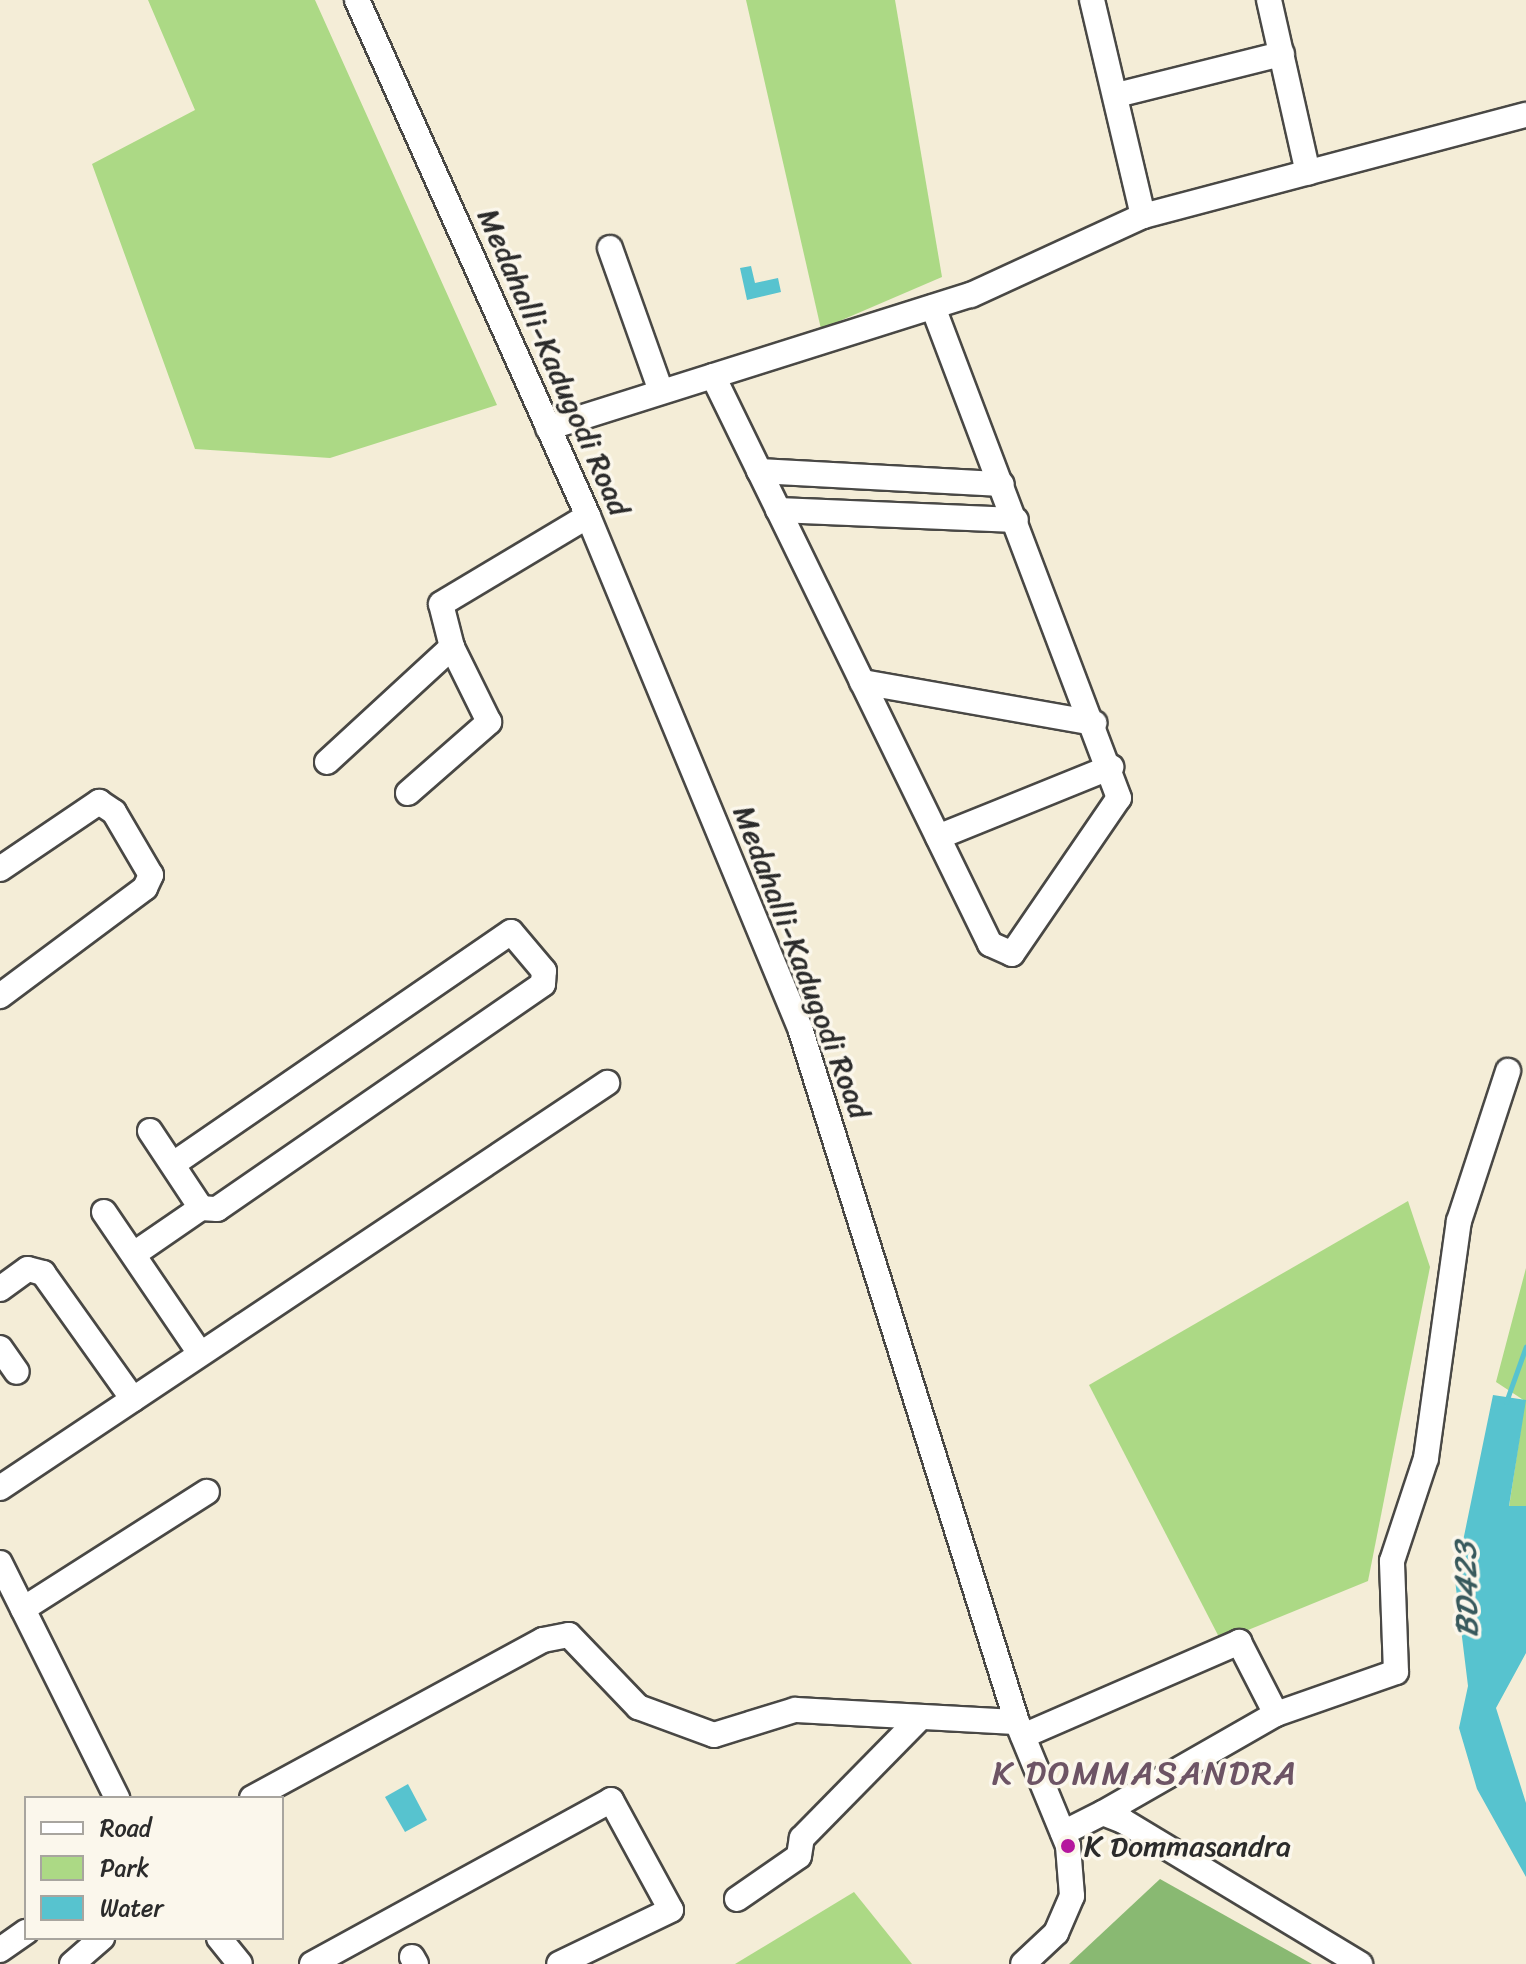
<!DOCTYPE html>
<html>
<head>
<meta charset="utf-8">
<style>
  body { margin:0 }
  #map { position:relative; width:1526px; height:1964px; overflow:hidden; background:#f4edd7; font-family:Sriracha,sans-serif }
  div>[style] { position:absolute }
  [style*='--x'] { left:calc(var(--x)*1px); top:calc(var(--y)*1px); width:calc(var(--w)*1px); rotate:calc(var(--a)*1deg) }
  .green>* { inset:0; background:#acd985 }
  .forest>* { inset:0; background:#89b972 }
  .water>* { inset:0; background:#57c3cf }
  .stream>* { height:5px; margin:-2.5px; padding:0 2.5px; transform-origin:2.5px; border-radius:2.5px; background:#57c3cf }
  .roads { filter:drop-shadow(2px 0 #494845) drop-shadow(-2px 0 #494845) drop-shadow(0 2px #494845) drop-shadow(0 -2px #494845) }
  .minor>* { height:24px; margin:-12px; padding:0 12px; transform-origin:12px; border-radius:12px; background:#fff }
  .dots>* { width:22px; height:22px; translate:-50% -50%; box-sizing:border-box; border:4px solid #fbf7ec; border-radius:50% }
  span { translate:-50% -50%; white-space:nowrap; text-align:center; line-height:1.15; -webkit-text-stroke:7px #fbf7ec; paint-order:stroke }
  .street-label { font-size:30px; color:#2b2b2b }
  .poi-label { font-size:30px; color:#2b2b2b }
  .left { translate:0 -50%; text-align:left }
  .water-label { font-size:32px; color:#38595c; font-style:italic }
  .quarter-label { font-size:34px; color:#6d5465; letter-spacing:2px }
  .legend { position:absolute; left:24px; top:1796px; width:260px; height:144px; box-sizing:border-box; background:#fbf7ec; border:2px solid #a8a59f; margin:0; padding:10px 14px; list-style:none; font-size:24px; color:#2b2b2b }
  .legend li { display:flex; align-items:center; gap:16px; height:40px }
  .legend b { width:40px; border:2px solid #a8a59f }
</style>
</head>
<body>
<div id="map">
  <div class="green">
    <div style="clip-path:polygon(148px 0,315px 0,497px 405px,330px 458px,195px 449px,92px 164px,195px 110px)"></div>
    <div style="clip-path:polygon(746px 0,895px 0,942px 277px,821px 329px)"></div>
    <div style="clip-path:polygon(1408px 1201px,1430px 1267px,1368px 1581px,1221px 1641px,1089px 1385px)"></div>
    <div style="clip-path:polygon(1526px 1268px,1526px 1506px,1509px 1507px,1525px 1401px,1496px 1382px)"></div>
    <div style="clip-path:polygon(854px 1892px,912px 1964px,735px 1964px)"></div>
  </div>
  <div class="forest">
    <div style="clip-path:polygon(1160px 1879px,1312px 1964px,1069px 1964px)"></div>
  </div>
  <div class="water">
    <div style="clip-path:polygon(751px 266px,755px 283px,778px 278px,781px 292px,747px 300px,740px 268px)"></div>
    <div style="clip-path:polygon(1493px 1395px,1526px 1400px,1509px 1506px,1526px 1506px,1526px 1653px,1496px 1708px,1526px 1803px,1526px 1877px,1477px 1789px,1459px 1728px,1468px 1686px,1455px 1580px)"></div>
    <div style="clip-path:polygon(408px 1784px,427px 1820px,405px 1832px,385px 1797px)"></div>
  </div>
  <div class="stream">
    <div style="--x:1506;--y:1402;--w:59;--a:-70.3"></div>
  </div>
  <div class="roads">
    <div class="minor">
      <div style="--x:357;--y:0;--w:565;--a:65.88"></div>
      <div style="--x:588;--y:516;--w:554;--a:67.51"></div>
      <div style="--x:800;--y:1028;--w:727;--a:72.64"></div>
      <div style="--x:1017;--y:1722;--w:134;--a:67.6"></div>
      <div style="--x:1068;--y:1846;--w:50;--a:85.4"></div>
      <div style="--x:1072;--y:1896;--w:40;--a:113.4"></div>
      <div style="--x:1056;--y:1933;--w:45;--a:136.8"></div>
      <div style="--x:1092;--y:0;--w:222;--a:76.7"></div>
      <div style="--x:1269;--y:0;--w:177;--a:77.3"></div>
      <div style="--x:1117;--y:95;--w:170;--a:-14"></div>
      <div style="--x:610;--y:248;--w:152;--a:70.4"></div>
      <div style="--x:713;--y:376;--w:632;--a:64"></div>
      <div style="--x:990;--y:944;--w:24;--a:24"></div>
      <div style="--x:1012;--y:954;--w:189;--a:-55.6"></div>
      <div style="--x:1119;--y:798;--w:525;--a:-110.75"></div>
      <div style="--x:548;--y:428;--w:443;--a:-17.5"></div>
      <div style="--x:971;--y:295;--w:189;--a:-24.7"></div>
      <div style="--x:1143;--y:216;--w:396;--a:-14.8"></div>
      <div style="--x:759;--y:471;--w:243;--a:3.1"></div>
      <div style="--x:778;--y:510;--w:238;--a:2.4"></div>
      <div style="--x:862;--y:682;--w:236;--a:10"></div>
      <div style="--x:327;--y:762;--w:170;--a:-42.6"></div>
      <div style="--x:408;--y:793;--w:108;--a:-41.2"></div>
      <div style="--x:489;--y:722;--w:84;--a:-116.3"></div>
      <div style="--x:452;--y:647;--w:44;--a:-104.3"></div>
      <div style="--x:441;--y:604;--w:171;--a:-30.9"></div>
      <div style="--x:938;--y:837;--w:187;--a:-22"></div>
      <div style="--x:0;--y:869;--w:120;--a:-34.1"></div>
      <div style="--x:99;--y:802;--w:18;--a:34"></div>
      <div style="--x:114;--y:812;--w:73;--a:59.6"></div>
      <div style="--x:151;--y:875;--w:14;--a:115"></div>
      <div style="--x:145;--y:888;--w:181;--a:143.3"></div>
      <div style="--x:150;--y:1131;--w:92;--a:56.5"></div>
      <div style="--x:201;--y:1208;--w:16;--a:4"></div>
      <div style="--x:217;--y:1209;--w:396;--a:-34.6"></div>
      <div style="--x:543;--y:984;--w:13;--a:-86"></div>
      <div style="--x:544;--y:971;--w:51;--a:-130.2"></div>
      <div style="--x:511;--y:932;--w:410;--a:145.5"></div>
      <div style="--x:104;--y:1212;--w:171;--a:55.8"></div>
      <div style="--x:134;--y:1254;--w:81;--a:-34.5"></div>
      <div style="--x:0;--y:1289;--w:34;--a:-36"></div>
      <div style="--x:28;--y:1269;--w:16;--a:15"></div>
      <div style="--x:43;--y:1273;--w:155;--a:54.5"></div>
      <div style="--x:0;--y:1348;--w:29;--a:55"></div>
      <div style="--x:0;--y:1488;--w:730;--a:-33.71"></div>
      <div style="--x:0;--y:1563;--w:263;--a:63.5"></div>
      <div style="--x:23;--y:1609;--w:218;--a:-32.5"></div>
      <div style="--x:1023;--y:1736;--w:236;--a:-23.5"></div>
      <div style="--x:1239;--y:1642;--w:81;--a:62.8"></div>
      <div style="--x:252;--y:1798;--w:331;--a:-28.5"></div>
      <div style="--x:543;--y:1640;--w:26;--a:-11"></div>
      <div style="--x:569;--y:1635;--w:100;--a:46.2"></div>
      <div style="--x:638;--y:1707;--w:81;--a:20.2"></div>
      <div style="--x:714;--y:1735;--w:85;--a:-17.2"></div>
      <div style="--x:795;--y:1710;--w:222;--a:3.1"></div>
      <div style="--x:1103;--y:1813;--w:199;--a:-29.8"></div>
      <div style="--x:1276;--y:1714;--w:127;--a:-19.3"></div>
      <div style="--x:1396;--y:1672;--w:111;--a:-92.1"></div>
      <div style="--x:1392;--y:1561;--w:108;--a:-71.7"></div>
      <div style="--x:1426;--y:1458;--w:239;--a:-82.1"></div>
      <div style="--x:1459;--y:1221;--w:158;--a:-71.9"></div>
      <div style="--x:1063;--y:1833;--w:45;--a:-26.6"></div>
      <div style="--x:1103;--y:1813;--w:22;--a:22"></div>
      <div style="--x:1123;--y:1821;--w:277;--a:31.1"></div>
      <div style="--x:737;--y:1899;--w:75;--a:-34.7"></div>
      <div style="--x:799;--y:1856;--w:18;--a:-81"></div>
      <div style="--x:802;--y:1838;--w:167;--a:-45.5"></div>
      <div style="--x:219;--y:1938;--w:33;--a:51"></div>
      <div style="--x:0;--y:1950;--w:32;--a:-35"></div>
      <div style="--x:412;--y:1957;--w:8;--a:60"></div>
      <div style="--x:72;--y:1964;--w:40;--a:-41"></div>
      <div style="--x:312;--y:1964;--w:341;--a:-28.7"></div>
      <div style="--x:611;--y:1800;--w:125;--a:61.4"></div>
      <div style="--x:671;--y:1910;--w:124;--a:154.3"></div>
    </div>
  </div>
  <div class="dots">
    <div style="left:1068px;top:1846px;background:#b5179e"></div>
  </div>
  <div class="street-label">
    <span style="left:554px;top:362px;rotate:66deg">Medahalli-Kadugodi Road</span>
    <span style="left:802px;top:962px;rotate:69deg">Medahalli-Kadugodi Road</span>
  </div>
  <div class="poi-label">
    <span class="left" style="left:1084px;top:1846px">K Dommasandra</span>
  </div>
  <div class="water-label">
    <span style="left:1467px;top:1590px;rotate:-91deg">BD423</span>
  </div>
  <div class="quarter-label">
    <span style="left:1145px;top:1774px">K DOMMASANDRA</span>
  </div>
  <ul class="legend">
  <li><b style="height:10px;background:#fff"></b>Road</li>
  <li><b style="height:22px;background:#acd985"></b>Park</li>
  <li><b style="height:22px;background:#57c3cf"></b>Water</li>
  </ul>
</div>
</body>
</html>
